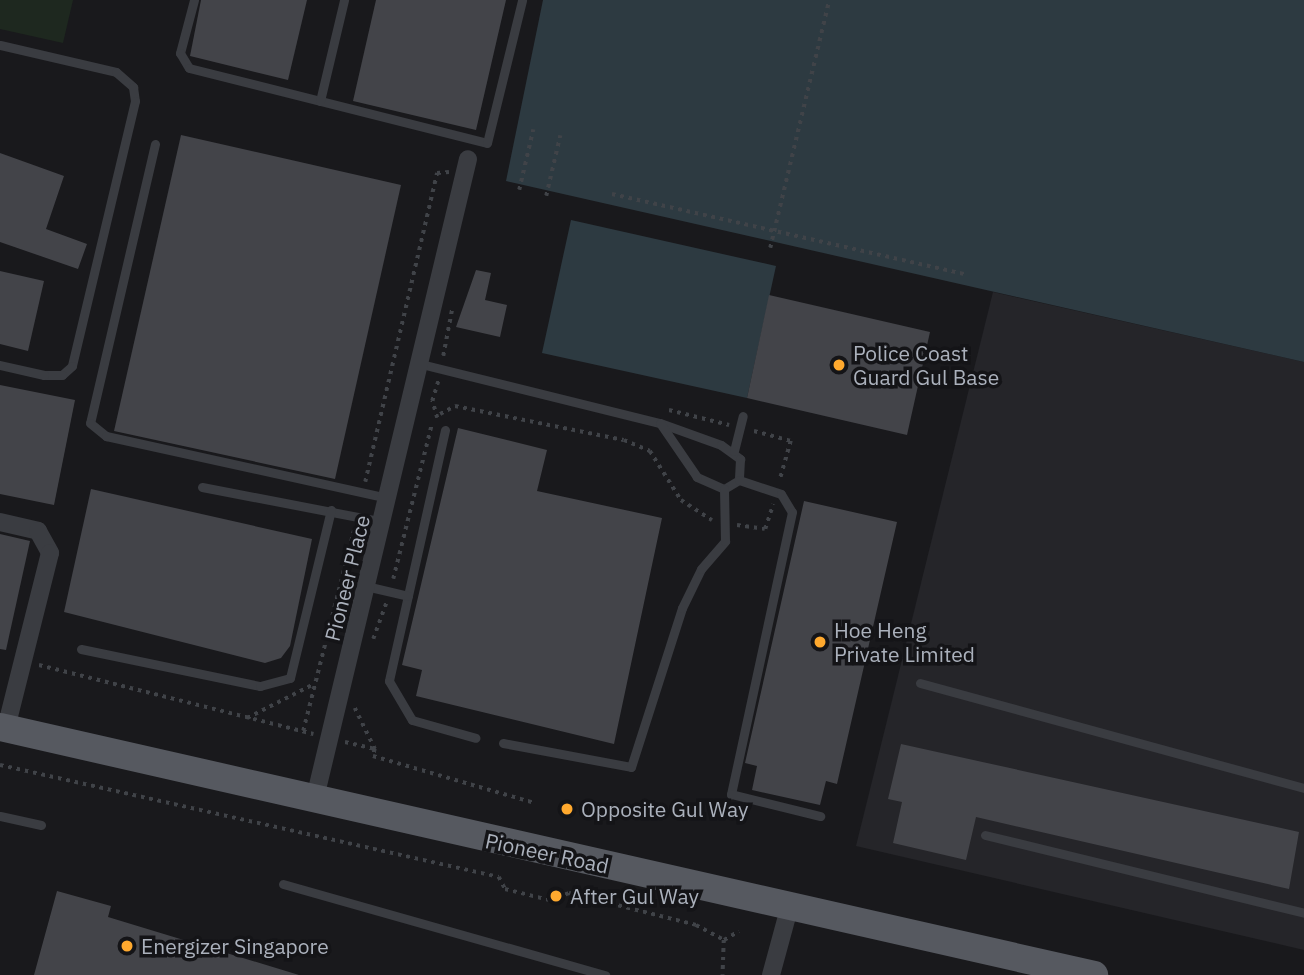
<!DOCTYPE html>
<html>
<head>
<meta charset="utf-8">
<style>
  body { margin:0 }
  #map { position:relative; width:1304px; height:975px; overflow:hidden; background:#19191c; font-family:"IBM Plex Sans",sans-serif }
  div>[style] { position:absolute }
  [style*='--x'] { left:calc(var(--x)*1px); top:calc(var(--y)*1px); width:calc(var(--w)*1px); rotate:calc(var(--a)*1deg) }
  .built>* { inset:0; background:#252529 }
  .green>* { inset:0; background:#1e281f }
  .water>* { inset:0; background:#2d3a41 }
  .building>* { inset:0; background:#434449 }
  .path>* { height:3.5px; margin-top:-1.75px; transform-origin:0; background:repeating-linear-gradient(90deg,#404348 0 3.5px,transparent 0 8.5px) }
  .lane>* { height:9px; margin:-4.5px; padding:0 4.5px; transform-origin:4.5px; border-radius:4.5px; background:#3a3c41 }
  .street>* { height:18px; margin:-9px; padding:0 9px; transform-origin:9px; border-radius:9px; background:#3a3c41 }
  .primary>* { height:28px; margin:-14px; padding:0 14px; transform-origin:14px; border-radius:14px; background:#565960 }
  .dots>* { width:19px; height:19px; translate:-50% -50%; box-sizing:border-box; border:4px solid #141417; border-radius:50% }
  span { translate:-50% -50%; white-space:nowrap; text-align:center; line-height:1.15; -webkit-text-stroke:7px #141417; paint-order:stroke }
  .poi-label { font-size:21px; color:#abb1bc }
  .left { translate:0 -50%; text-align:left }
  .street-label { font-size:21px; color:#abb1bc }
</style>
</head>
<body>
<div id="map">
  <div class="built">
    <div style="clip-path:polygon(993px 292px,1304px 362px,1304px 950px,856px 846px)"></div>
  </div>
  <div class="green">
    <div style="clip-path:polygon(0 0,73px 0,63px 43px,0 29px)"></div>
  </div>
  <div class="water">
    <div style="clip-path:polygon(543px 0,1304px 0,1304px 362px,506px 181px)"></div>
    <div style="clip-path:polygon(571px 220px,776px 266px,747px 398px,542px 353px)"></div>
  </div>
  <div class="building">
    <div style="clip-path:polygon(201px 0,307px 0,288px 80px,190px 56px)"></div>
    <div style="clip-path:polygon(376px 0,506px 0,476px 130px,353px 101px)"></div>
    <div style="clip-path:polygon(181px 135px,401px 185px,335px 479px,114px 431px)"></div>
    <div style="clip-path:polygon(0 153px,64px 176px,46px 229px,87px 244px,78px 269px,0 242px)"></div>
    <div style="clip-path:polygon(476px 270px,491px 273px,485px 300px,507px 305px,500px 337px,456px 327px)"></div>
    <div style="clip-path:polygon(0 271px,44px 281px,28px 351px,0 344px)"></div>
    <div style="clip-path:polygon(769px 295px,930px 332px,907px 435px,747px 398px)"></div>
    <div style="clip-path:polygon(0 385px,75px 400px,54px 505px,0 494px)"></div>
    <div style="clip-path:polygon(458px 428px,547px 450px,537px 491px,662px 518px,614px 744px,416px 696px,422px 670px,402px 665px)"></div>
    <div style="clip-path:polygon(91px 489px,312px 539px,290px 646px,281px 658px,265px 663px,64px 612px)"></div>
    <div style="clip-path:polygon(804px 501px,897px 522px,837px 784px,826px 781px,820px 805px,752px 790px,757px 766px,745px 763px)"></div>
    <div style="clip-path:polygon(0 534px,30px 541px,6px 650px,0 649px)"></div>
    <div style="clip-path:polygon(901px 744px,1299px 832px,1289px 889px,976px 817px,966px 860px,893px 843px,902px 802px,888px 799px)"></div>
    <div style="clip-path:polygon(57px 891px,111px 906px,108px 917px,299px 975px,34px 975px)"></div>
  </div>
  <div class="path">
    <div style="--x:519;--y:190;--w:62;--a:-76.9"></div>
    <div style="--x:612;--y:194;--w:365;--a:12.8"></div>
    <div style="--x:546;--y:196;--w:62;--a:-76.9"></div>
    <div style="--x:770;--y:248;--w:255;--a:-76.6"></div>
    <div style="--x:443;--y:356;--w:48;--a:-79.2"></div>
    <div style="--x:669;--y:410;--w:62;--a:14"></div>
    <div style="--x:440;--y:414;--w:17;--a:-28"></div>
    <div style="--x:455;--y:406;--w:172;--a:11.4"></div>
    <div style="--x:624;--y:440;--w:28;--a:23"></div>
    <div style="--x:650;--y:451;--w:58;--a:57.7"></div>
    <div style="--x:681;--y:500;--w:37;--a:33"></div>
    <div style="--x:437;--y:418;--w:18;--a:-106"></div>
    <div style="--x:432;--y:401;--w:21;--a:-73"></div>
    <div style="--x:754;--y:431;--w:38;--a:15"></div>
    <div style="--x:791;--y:441;--w:41;--a:105.8"></div>
    <div style="--x:365;--y:482;--w:317;--a:-76.9"></div>
    <div style="--x:437;--y:173;--w:12;--a:-5"></div>
    <div style="--x:737;--y:525;--w:28;--a:8"></div>
    <div style="--x:765;--y:529;--w:26;--a:-72"></div>
    <div style="--x:393;--y:579;--w:157;--a:-76"></div>
    <div style="--x:373;--y:639;--w:38;--a:-70"></div>
    <div style="--x:39;--y:665;--w:283;--a:14.1"></div>
    <div style="--x:355;--y:708;--w:46;--a:64"></div>
    <div style="--x:247;--y:718;--w:75;--a:-26.9"></div>
    <div style="--x:303;--y:731;--w:207;--a:-75.8"></div>
    <div style="--x:345;--y:742;--w:31;--a:13"></div>
    <div style="--x:375;--y:749;--w:7;--a:106"></div>
    <div style="--x:373;--y:756;--w:169;--a:16.2"></div>
    <div style="--x:0;--y:765;--w:511;--a:12.65"></div>
    <div style="--x:499;--y:877;--w:13;--a:63"></div>
    <div style="--x:505;--y:889;--w:45;--a:14"></div>
    <div style="--x:549;--y:900;--w:21;--a:-19"></div>
    <div style="--x:569;--y:893;--w:131;--a:14.1"></div>
    <div style="--x:696;--y:925;--w:32;--a:28"></div>
    <div style="--x:724;--y:940;--w:35;--a:92"></div>
    <div style="--x:724;--y:940;--w:17;--a:-31"></div>
  </div>
  <div class="lane">
    <div style="--x:194;--y:0;--w:55;--a:104.8"></div>
    <div style="--x:180;--y:53;--w:17;--a:59"></div>
    <div style="--x:189;--y:68;--w:307;--a:14.1"></div>
    <div style="--x:487;--y:143;--w:147;--a:-76.2"></div>
    <div style="--x:0;--y:45;--w:119;--a:13.1"></div>
    <div style="--x:116;--y:72;--w:23;--a:41"></div>
    <div style="--x:133;--y:87;--w:14;--a:82"></div>
    <div style="--x:135;--y:101;--w:272;--a:103.4"></div>
    <div style="--x:72;--y:366;--w:13;--a:138"></div>
    <div style="--x:62;--y:375;--w:18;--a:180"></div>
    <div style="--x:44;--y:375;--w:45;--a:-167.2"></div>
    <div style="--x:320;--y:101;--w:104;--a:-76.6"></div>
    <div style="--x:155;--y:144;--w:286;--a:103.1"></div>
    <div style="--x:90;--y:423;--w:21;--a:39"></div>
    <div style="--x:106;--y:436;--w:289;--a:12.4"></div>
    <div style="--x:421;--y:364;--w:246;--a:13.9"></div>
    <div style="--x:660;--y:423;--w:65;--a:19.8"></div>
    <div style="--x:721;--y:445;--w:24;--a:36"></div>
    <div style="--x:740;--y:459;--w:21;--a:93"></div>
    <div style="--x:739;--y:480;--w:17;--a:149"></div>
    <div style="--x:724;--y:489;--w:30;--a:-156"></div>
    <div style="--x:697;--y:477;--w:65;--a:-124.4"></div>
    <div style="--x:445;--y:430;--w:257;--a:102.6"></div>
    <div style="--x:389;--y:681;--w:45;--a:59.5"></div>
    <div style="--x:412;--y:720;--w:66;--a:15.7"></div>
    <div style="--x:734;--y:451;--w:36;--a:-76"></div>
    <div style="--x:739;--y:480;--w:44;--a:18.4"></div>
    <div style="--x:781;--y:494;--w:21;--a:59"></div>
    <div style="--x:792;--y:512;--w:289;--a:102.2"></div>
    <div style="--x:731;--y:794;--w:92;--a:13.9"></div>
    <div style="--x:202;--y:487;--w:184;--a:10.9"></div>
    <div style="--x:370;--y:587;--w:39;--a:13"></div>
    <div style="--x:81;--y:649;--w:183;--a:11.7"></div>
    <div style="--x:260;--y:686;--w:31;--a:-15"></div>
    <div style="--x:290;--y:678;--w:173;--a:-76.3"></div>
    <div style="--x:920;--y:683;--w:398;--a:15.3"></div>
    <div style="--x:503;--y:743;--w:130;--a:10.6"></div>
    <div style="--x:631;--y:767;--w:167;--a:-72.2"></div>
    <div style="--x:682;--y:608;--w:43;--a:-64"></div>
    <div style="--x:701;--y:569;--w:37;--a:-49"></div>
    <div style="--x:725;--y:541;--w:52;--a:-91.1"></div>
    <div style="--x:0;--y:816;--w:42;--a:12.4"></div>
    <div style="--x:985;--y:835;--w:328;--a:13.7"></div>
    <div style="--x:283;--y:884;--w:335;--a:15.8"></div>
  </div>
  <div class="street">
    <div style="--x:0;--y:522;--w:39;--a:13"></div>
    <div style="--x:38;--y:531;--w:25;--a:61"></div>
    <div style="--x:50;--y:553;--w:180;--a:104.1"></div>
    <div style="--x:314;--y:802;--w:661;--a:-76.53"></div>
    <div style="--x:771;--y:975;--w:73;--a:-74.8"></div>
  </div>
  <div class="primary">
    <div style="--x:0;--y:727;--w:1122;--a:12.77"></div>
  </div>
  <div class="dots">
    <div style="left:839px;top:365px;background:#ffa92e"></div>
    <div style="left:820px;top:642px;background:#ffa92e"></div>
    <div style="left:567px;top:809px;background:#ffa92e"></div>
    <div style="left:556px;top:896px;background:#ffa92e"></div>
    <div style="left:127px;top:946px;background:#ffa92e"></div>
  </div>
  <div class="poi-label">
    <span class="left" style="left:853px;top:365px">Police Coast<br>Guard Gul Base</span>
    <span class="left" style="left:834px;top:642px">Hoe Heng<br>Private Limited</span>
    <span class="left" style="left:581px;top:809px">Opposite Gul Way</span>
    <span class="left" style="left:570px;top:896px">After Gul Way</span>
    <span class="left" style="left:141px;top:946px">Energizer Singapore</span>
  </div>
  <div class="street-label">
    <span style="left:347px;top:578px;rotate:-76deg">Pioneer Place</span>
    <span style="left:547px;top:853px;rotate:12deg">Pioneer Road</span>
  </div>
</div>
</body>
</html>
